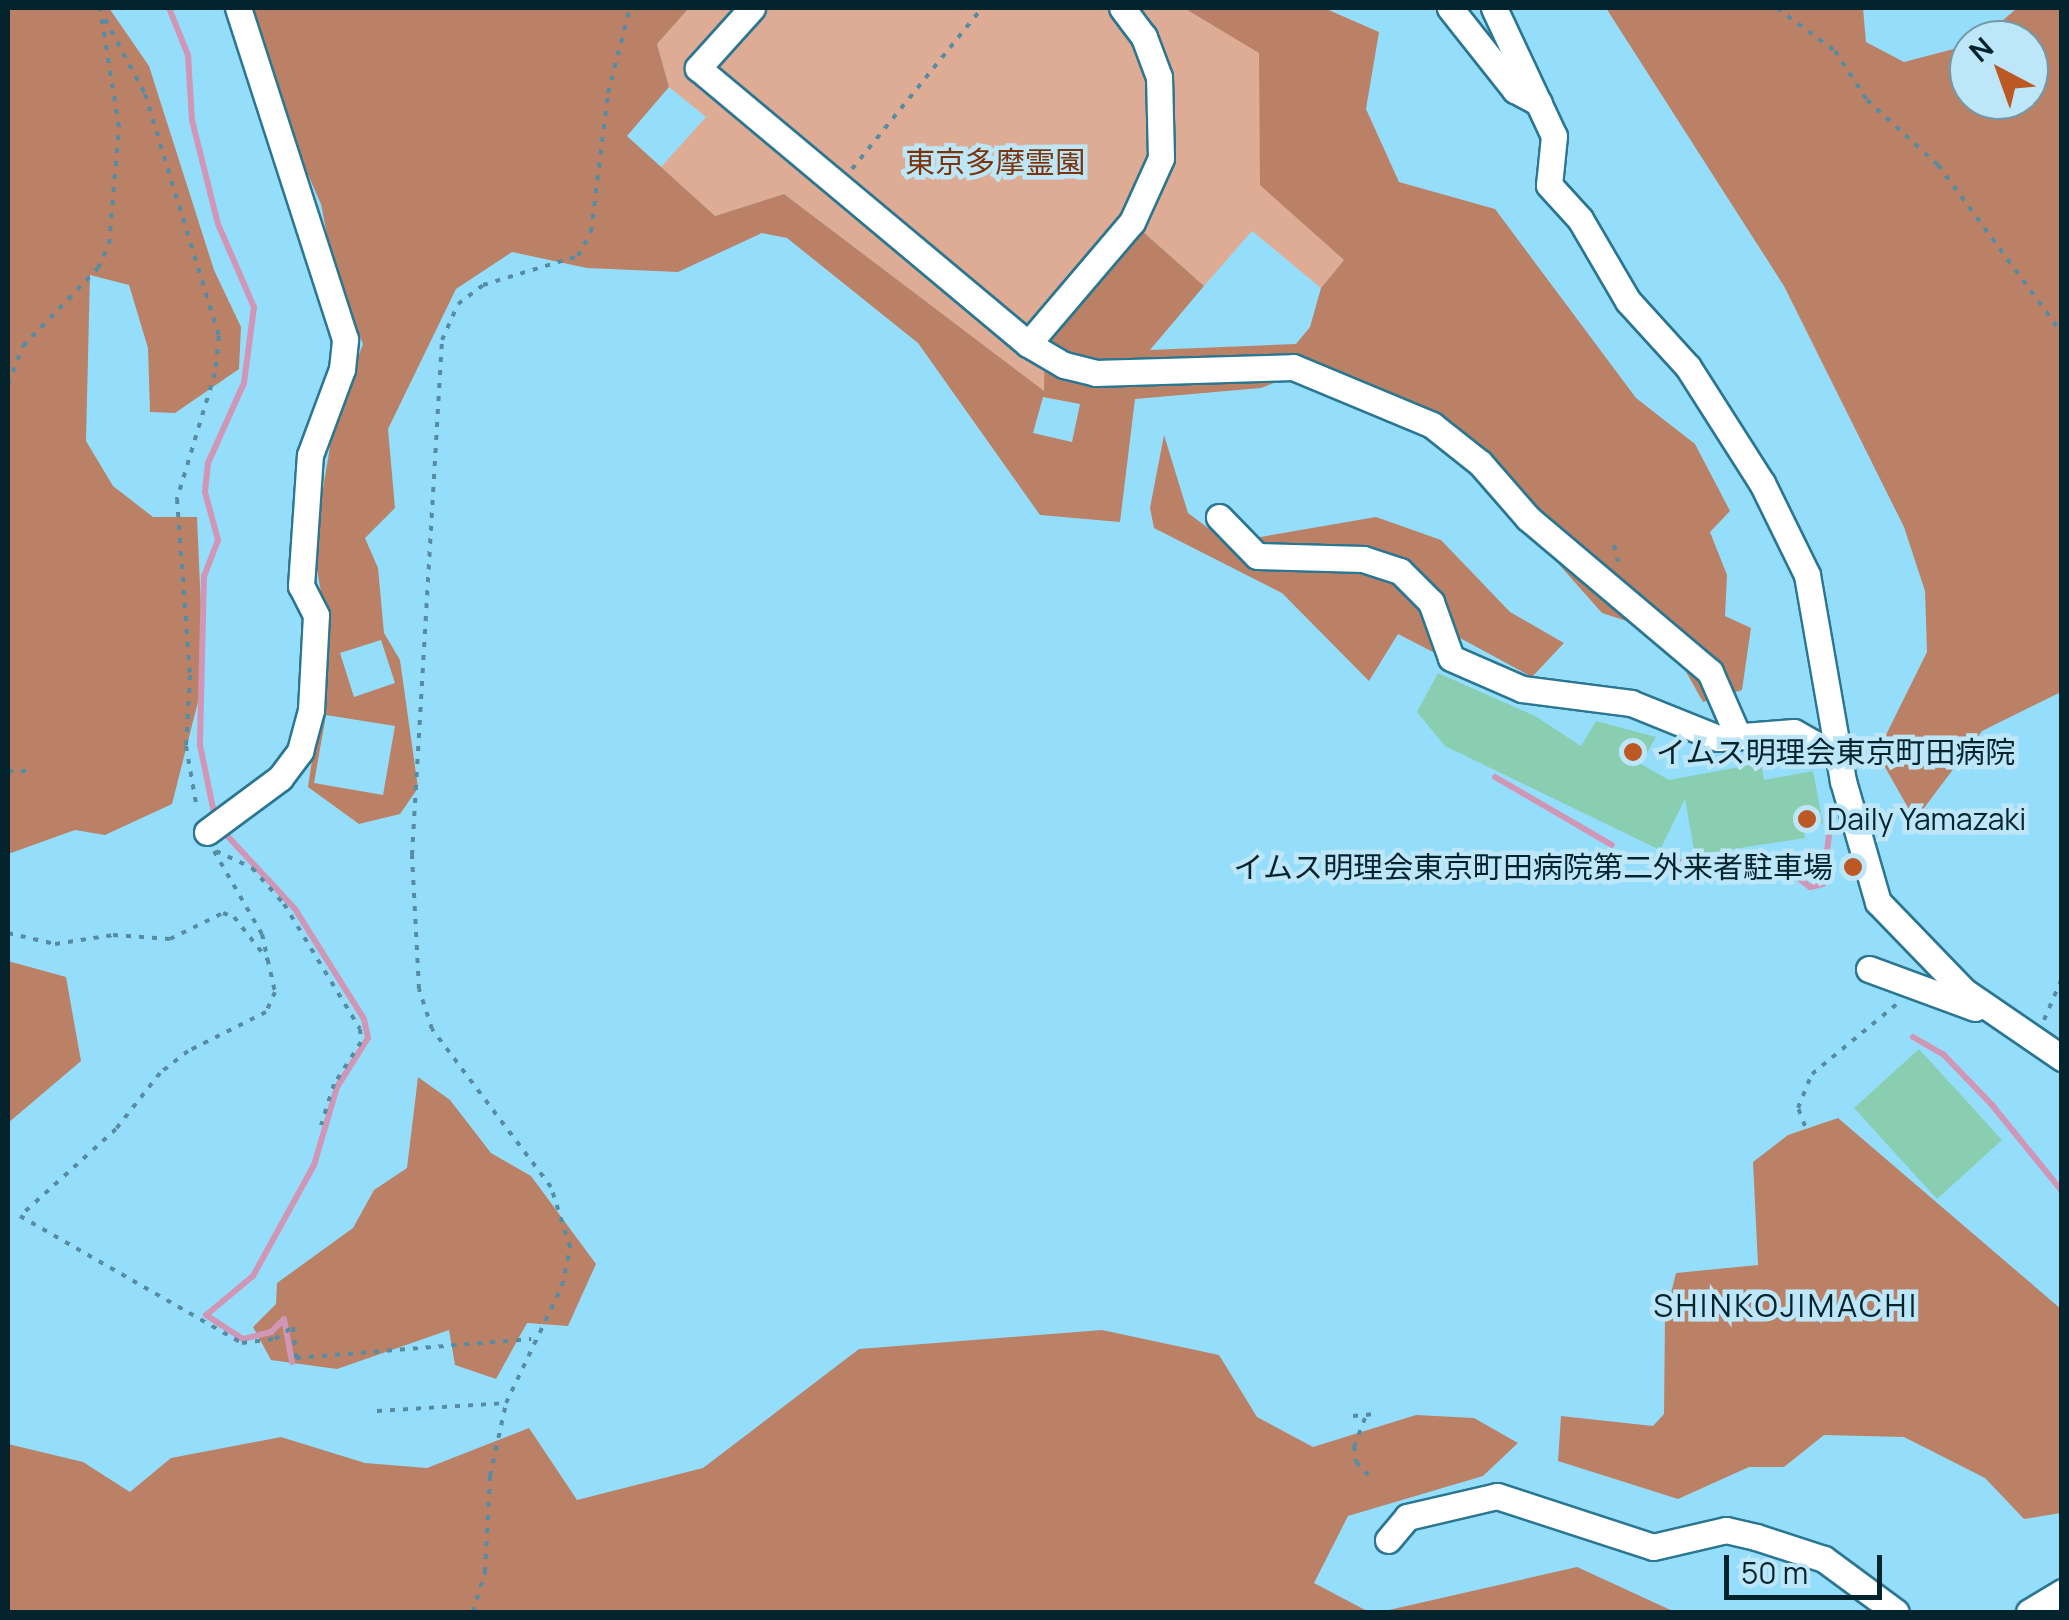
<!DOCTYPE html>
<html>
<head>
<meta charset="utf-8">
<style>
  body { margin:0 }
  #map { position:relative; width:2069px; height:1620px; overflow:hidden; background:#95defb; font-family:Manrope,"Noto Sans JP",sans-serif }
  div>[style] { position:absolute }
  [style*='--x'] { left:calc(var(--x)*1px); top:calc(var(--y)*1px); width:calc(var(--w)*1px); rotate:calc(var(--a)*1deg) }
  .green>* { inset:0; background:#deab95 }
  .forest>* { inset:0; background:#ba8167 }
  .stream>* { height:6px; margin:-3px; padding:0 3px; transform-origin:3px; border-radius:3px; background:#d096b6 }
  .building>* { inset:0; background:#89ceb0 }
  .path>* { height:4px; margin-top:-2px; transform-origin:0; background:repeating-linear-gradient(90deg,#558ca1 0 5px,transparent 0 13px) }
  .roads { filter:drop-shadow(2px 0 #2b7690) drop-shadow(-2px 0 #2b7690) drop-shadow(0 2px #2b7690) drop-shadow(0 -2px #2b7690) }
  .minor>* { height:25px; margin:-12.5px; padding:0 12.5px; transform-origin:12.5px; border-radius:12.5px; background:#fff }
  .dots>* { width:28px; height:28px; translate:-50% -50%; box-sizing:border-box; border:5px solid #bde7f8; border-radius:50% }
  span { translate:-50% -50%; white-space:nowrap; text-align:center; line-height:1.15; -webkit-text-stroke:9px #bde7f8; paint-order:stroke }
  .park-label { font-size:30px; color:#7c340c }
  .poi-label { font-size:30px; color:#03232d }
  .left { translate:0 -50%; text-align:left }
  .right { translate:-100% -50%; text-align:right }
  .neighbourhood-label { font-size:32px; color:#03232d; letter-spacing:2.5px }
  .frame { position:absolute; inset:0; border:10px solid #03232d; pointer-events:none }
  .north { position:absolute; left:1949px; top:20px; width:100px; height:100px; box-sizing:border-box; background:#bde7f8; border:2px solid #7399a7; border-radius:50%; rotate:319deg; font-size:28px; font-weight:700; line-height:40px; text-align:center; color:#03232d }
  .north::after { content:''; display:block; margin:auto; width:35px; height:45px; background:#bc5824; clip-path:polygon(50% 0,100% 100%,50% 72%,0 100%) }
  .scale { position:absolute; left:1724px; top:1555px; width:158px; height:45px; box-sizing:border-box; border:5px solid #03232d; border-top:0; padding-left:12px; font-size:30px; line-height:35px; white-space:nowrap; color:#03232d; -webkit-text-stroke:8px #bde7f8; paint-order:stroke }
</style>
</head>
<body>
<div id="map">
  <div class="green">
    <div style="clip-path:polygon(689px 8px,1184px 8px,1260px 53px,1261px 185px,1344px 260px,1321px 288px,1252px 231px,1204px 286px,1141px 230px,1045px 392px,784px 194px,715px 216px,661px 167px,706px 117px,669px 87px,657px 44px)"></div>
  </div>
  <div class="forest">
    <div style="clip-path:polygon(8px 8px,109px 8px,149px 66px,214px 270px,241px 327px,239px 369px,175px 413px,150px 412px,148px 348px,129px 285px,90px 275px,86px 441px,113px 486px,153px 517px,197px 517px,204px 678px,172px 804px,105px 835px,75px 830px,8px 854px)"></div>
    <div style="clip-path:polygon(evenodd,234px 8px,689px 8px,657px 44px,669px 87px,627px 136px,715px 216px,784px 194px,1044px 391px,1045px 339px,1141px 230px,1204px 286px,1150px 350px,1296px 344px,1310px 327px,1321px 288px,1344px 260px,1260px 185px,1259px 53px,1184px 8px,1324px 8px,1379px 32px,1366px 109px,1399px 182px,1495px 209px,1636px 398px,1695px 444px,1730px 511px,1710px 532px,1727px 575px,1725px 616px,1751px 628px,1742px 690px,1703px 702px,1680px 661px,1642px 626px,1602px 613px,1452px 444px,1314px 367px,1261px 388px,1135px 399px,1120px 522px,1040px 515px,918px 343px,787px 238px,762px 233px,678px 272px,587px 268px,512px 252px,456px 289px,388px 429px,395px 508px,365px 538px,378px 568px,384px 633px,400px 660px,418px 788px,400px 814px,359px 824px,308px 787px,330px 642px,313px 548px,335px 417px,363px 344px,353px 318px,341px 307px,321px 204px,234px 8px,1043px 397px,1080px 404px,1072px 442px,1033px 433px,1043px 397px,234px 8px,381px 640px,395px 683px,354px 697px,340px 653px,381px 640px,234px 8px,326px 715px,395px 726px,383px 795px,314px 783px,326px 715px)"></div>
    <div style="clip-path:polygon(1606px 8px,1863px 8px,1866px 42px,1904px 62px,1969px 45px,1969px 100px,2029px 100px,2029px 40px,1980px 40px,2017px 8px,2061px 8px,2061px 692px,1982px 731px,1915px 820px,1877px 753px,1927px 652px,1925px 591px,1904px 527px,1784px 286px)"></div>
    <div style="clip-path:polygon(1164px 435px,1188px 513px,1208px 528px,1249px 539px,1376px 517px,1441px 540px,1510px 612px,1564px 643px,1532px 677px,1449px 632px,1435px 653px,1398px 634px,1369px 681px,1282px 593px,1154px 528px,1150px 508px)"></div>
    <div style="clip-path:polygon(8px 961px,66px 977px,81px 1061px,8px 1123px)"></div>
    <div style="clip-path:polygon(418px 1077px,450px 1100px,491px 1153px,531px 1176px,596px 1264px,568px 1326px,527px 1323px,496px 1379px,455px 1365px,449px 1330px,337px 1369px,271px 1360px,253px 1327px,276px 1304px,277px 1283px,353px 1228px,374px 1190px,407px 1168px)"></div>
    <div style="clip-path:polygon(1838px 1118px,2061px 1309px,2061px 1513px,2024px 1519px,1985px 1478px,1904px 1437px,1824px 1435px,1784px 1467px,1749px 1467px,1678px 1499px,1558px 1461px,1561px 1416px,1653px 1426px,1664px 1414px,1665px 1317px,1676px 1273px,1758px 1265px,1753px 1162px,1788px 1135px)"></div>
    <div style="clip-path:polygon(1102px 1330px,1219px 1355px,1257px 1417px,1313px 1447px,1416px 1415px,1474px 1418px,1518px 1443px,1483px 1476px,1348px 1516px,1314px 1583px,1369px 1612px,8px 1612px,8px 1444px,83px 1462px,130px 1492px,171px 1458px,281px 1437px,365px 1463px,427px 1468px,529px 1428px,577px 1500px,703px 1468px,859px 1349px)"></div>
    <div style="clip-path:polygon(1577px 1567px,1675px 1612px,1380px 1612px)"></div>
  </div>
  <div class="stream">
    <div style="--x:169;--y:8;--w:51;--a:68"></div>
    <div style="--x:188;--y:55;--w:65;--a:86.5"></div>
    <div style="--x:192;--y:120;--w:107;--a:76"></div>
    <div style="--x:218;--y:224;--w:90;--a:66.6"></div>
    <div style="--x:254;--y:307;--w:77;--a:97.5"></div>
    <div style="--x:244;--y:383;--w:88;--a:114.2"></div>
    <div style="--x:208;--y:463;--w:29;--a:96"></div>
    <div style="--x:205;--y:492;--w:50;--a:74.8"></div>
    <div style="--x:218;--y:540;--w:39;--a:111"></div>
    <div style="--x:204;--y:576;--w:169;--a:91.4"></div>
    <div style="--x:200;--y:745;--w:75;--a:78.4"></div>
    <div style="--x:1495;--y:777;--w:135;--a:30.2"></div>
    <div style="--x:221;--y:829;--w:109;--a:47.2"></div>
    <div style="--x:295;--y:909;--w:130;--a:57.9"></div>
    <div style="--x:364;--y:1019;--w:19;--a:78"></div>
    <div style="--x:368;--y:1038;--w:58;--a:122.3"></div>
    <div style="--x:337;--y:1087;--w:81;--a:106.4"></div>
    <div style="--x:314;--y:1165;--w:127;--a:118.8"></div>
    <div style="--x:253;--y:1276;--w:61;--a:140.3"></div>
    <div style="--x:206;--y:1315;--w:44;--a:33"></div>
    <div style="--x:243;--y:1339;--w:29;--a:-14"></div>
    <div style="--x:271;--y:1332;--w:18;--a:-45"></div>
    <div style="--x:284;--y:1319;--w:44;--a:79.5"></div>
    <div style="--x:1649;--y:860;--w:111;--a:3.6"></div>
    <div style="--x:1760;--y:867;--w:15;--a:-42"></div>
    <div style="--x:1771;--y:857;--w:49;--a:37.6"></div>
    <div style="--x:1810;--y:887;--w:13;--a:-13"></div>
    <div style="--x:1823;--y:884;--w:49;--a:-83"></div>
    <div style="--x:1913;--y:1037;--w:34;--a:30"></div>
    <div style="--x:1943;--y:1054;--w:71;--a:46.1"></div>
    <div style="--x:1992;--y:1105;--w:111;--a:50.9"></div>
  </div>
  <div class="building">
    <div style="clip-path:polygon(1438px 673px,1535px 716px,1581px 746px,1596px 721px,1656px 737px,1641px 764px,1669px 780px,1761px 763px,1764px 780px,1813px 771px,1823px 823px,1804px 832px,1805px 838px,1695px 855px,1685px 799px,1660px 850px,1445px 746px,1417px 712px)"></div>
    <div style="clip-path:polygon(1919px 1049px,2002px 1140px,1937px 1199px,1854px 1108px)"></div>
  </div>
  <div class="path">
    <div style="--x:1777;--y:8;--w:72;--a:36.6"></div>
    <div style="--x:1835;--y:51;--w:59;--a:56.9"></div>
    <div style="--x:1867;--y:100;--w:96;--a:42.5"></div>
    <div style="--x:1938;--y:165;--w:209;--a:53.6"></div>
    <div style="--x:105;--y:19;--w:85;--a:61.9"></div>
    <div style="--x:145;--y:94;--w:253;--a:73"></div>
    <div style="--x:219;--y:336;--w:37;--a:96"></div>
    <div style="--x:215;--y:373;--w:132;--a:106.8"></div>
    <div style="--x:177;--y:499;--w:176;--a:85.8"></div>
    <div style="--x:190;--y:675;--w:71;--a:93.2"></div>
    <div style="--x:186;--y:746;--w:64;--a:80.1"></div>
    <div style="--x:852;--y:169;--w:207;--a:-51.1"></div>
    <div style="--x:8;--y:384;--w:41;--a:-68.5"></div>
    <div style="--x:23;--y:346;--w:108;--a:-46.1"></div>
    <div style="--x:98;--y:268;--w:26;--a:-65"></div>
    <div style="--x:109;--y:244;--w:117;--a:-85.1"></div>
    <div style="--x:119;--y:127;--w:121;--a:-99.1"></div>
    <div style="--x:1614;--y:545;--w:17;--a:77"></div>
    <div style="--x:8;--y:771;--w:21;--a:0"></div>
    <div style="--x:214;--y:851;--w:96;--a:60"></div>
    <div style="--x:262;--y:934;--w:59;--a:77.4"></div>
    <div style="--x:275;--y:992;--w:22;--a:114"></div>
    <div style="--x:266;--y:1012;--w:87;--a:153.4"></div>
    <div style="--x:188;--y:1051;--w:36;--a:142"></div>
    <div style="--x:160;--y:1073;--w:71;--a:128.2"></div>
    <div style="--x:116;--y:1129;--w:130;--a:137.8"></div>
    <div style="--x:20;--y:1216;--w:256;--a:29.8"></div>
    <div style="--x:242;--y:1343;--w:33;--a:-7"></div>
    <div style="--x:275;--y:1339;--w:22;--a:-34"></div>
    <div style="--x:293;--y:1327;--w:31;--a:84"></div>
    <div style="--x:296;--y:1358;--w:236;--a:-4.6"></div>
    <div style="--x:216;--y:851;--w:40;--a:25"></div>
    <div style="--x:252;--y:868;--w:48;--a:48.4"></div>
    <div style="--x:284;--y:904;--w:146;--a:58.7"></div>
    <div style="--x:360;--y:1029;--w:13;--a:86"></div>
    <div style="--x:361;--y:1042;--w:50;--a:122.7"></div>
    <div style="--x:334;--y:1084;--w:43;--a:107.6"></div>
    <div style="--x:8;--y:933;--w:48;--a:13.2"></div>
    <div style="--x:55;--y:944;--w:59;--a:-8.8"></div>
    <div style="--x:113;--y:935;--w:57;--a:4"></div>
    <div style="--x:170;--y:939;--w:59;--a:-26.1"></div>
    <div style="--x:223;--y:913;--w:12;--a:20"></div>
    <div style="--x:234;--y:917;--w:55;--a:51.7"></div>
    <div style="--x:2044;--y:1020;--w:46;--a:-66.8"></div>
    <div style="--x:1805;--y:1126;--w:19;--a:-111"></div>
    <div style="--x:1798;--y:1108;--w:37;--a:-68"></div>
    <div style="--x:1812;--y:1074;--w:110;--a:-39.5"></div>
    <div style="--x:377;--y:1411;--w:129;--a:-3.5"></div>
    <div style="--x:1353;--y:1416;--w:22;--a:-5"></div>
    <div style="--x:1365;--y:1418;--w:30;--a:111"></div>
    <div style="--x:1354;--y:1446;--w:16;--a:83"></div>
    <div style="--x:1356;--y:1462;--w:18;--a:47"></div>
    <div style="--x:473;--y:1612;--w:42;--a:-73.3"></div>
    <div style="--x:485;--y:1572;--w:96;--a:-87"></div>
    <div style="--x:490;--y:1476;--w:75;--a:-77.6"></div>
    <div style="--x:506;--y:1403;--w:130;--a:-64.4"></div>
    <div style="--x:562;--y:1286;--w:40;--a:-78"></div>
    <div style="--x:570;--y:1247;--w:63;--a:-107.6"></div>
    <div style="--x:551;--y:1187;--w:198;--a:-127"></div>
    <div style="--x:432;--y:1029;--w:42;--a:-108"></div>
    <div style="--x:419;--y:989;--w:134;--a:-93"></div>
    <div style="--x:412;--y:855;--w:516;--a:-86.67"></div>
    <div style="--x:442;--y:340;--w:39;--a:-66"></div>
    <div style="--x:458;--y:304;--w:31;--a:-37"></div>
    <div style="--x:483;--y:285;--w:99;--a:-17"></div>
    <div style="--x:578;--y:256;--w:27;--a:-62"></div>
    <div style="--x:591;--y:232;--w:140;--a:-83"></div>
    <div style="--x:608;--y:93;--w:88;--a:-75.5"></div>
  </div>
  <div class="roads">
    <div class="minor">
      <div style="--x:752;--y:8;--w:81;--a:132"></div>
      <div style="--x:698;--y:68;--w:430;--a:39.9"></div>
      <div style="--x:1028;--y:344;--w:42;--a:30.3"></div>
      <div style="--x:1064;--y:365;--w:32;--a:14"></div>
      <div style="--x:1095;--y:373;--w:198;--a:-1.7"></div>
      <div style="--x:1293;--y:367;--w:151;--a:22.6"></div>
      <div style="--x:1432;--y:425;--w:61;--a:38.4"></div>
      <div style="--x:1480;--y:463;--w:73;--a:48.9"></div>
      <div style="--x:1528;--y:518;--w:238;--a:40.2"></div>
      <div style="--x:1710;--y:672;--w:70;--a:66.4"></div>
      <div style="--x:1450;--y:8;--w:105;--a:51.6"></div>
      <div style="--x:1515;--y:90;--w:27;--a:28"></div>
      <div style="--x:1494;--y:8;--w:141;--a:64.9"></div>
      <div style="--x:1554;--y:136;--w:49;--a:95.8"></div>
      <div style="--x:1549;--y:185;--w:46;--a:47.6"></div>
      <div style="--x:1580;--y:219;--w:95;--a:59.7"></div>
      <div style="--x:1628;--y:301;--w:89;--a:47.7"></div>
      <div style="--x:1688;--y:367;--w:138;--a:57.5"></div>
      <div style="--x:1762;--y:483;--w:102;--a:63.9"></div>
      <div style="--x:1807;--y:575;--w:209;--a:80.1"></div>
      <div style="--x:1843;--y:781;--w:126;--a:73.9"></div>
      <div style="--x:1878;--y:902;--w:124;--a:46"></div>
      <div style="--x:1964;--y:991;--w:119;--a:34.4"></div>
      <div style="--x:1028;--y:344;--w:160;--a:-49.6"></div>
      <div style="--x:1132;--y:222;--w:70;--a:-65.6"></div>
      <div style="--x:1161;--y:158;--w:81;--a:-91.4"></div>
      <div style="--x:1159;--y:77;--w:43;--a:-110.6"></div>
      <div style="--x:1144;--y:37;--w:36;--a:-127"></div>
      <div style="--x:1219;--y:517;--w:54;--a:45.7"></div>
      <div style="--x:1257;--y:556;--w:106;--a:1.6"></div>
      <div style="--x:1363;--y:559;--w:39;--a:18"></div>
      <div style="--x:1400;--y:571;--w:44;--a:45"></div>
      <div style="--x:1431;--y:602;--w:59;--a:70.3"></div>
      <div style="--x:1451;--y:658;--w:77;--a:23.6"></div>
      <div style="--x:1522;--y:689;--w:110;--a:7.3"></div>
      <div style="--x:1631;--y:703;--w:94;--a:21.9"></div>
      <div style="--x:1718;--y:738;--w:76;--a:-4.5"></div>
      <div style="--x:1794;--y:732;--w:51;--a:29.6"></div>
      <div style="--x:207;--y:832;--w:91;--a:-36.5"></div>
      <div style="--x:280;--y:778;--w:34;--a:-53"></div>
      <div style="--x:300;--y:751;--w:42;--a:-75"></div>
      <div style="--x:311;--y:710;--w:95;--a:-87"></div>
      <div style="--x:316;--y:615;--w:33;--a:-117"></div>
      <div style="--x:301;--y:586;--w:131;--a:-86.1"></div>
      <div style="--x:310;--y:455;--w:92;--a:-69.6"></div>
      <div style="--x:342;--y:369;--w:30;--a:-84"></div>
      <div style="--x:345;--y:339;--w:348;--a:-107.9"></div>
      <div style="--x:1869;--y:969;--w:113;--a:20.2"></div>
      <div style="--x:1388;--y:1540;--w:30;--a:-50"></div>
      <div style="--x:1407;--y:1517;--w:92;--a:-13.1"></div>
      <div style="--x:1497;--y:1496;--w:164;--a:18.1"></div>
      <div style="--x:1653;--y:1547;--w:75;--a:-13.1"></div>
      <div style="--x:1726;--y:1530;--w:31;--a:13"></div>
      <div style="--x:1756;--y:1537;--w:71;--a:17.9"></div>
      <div style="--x:1824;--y:1559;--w:89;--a:36.4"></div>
      <div style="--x:2029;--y:1612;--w:39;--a:-31"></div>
    </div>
  </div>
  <div class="dots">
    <div style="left:1633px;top:752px;background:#bc5824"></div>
    <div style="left:1807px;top:819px;background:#bc5824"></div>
    <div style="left:1853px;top:867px;background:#bc5824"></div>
  </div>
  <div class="park-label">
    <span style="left:995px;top:162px">東京多摩霊園</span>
  </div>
  <div class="poi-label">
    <span class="left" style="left:1656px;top:752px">イムス明理会東京町田病院</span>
    <span class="left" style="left:1827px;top:819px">Daily Yamazaki</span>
    <span class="right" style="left:1833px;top:867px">イムス明理会東京町田病院第二外来者駐車場</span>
  </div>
  <div class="neighbourhood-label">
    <span style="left:1786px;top:1305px">SHINKOJIMACHI</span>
  </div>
  <div class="frame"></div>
  <div class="north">N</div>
  <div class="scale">50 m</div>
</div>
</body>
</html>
